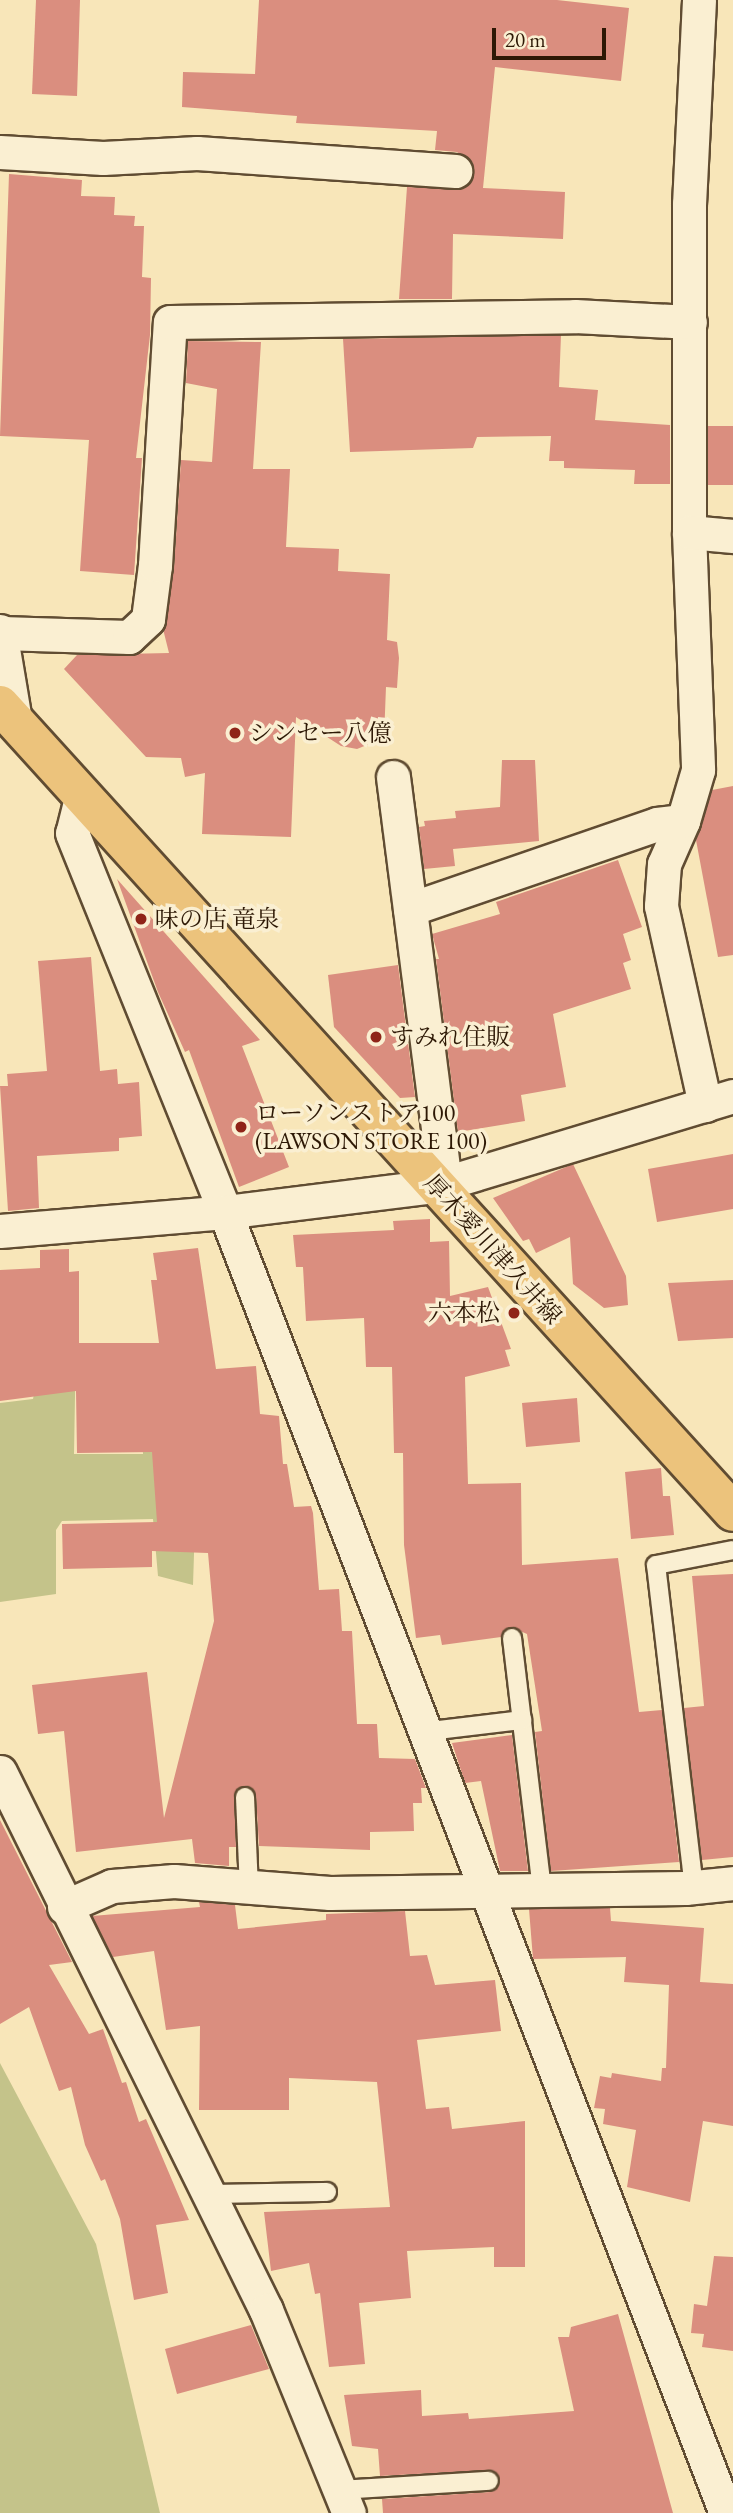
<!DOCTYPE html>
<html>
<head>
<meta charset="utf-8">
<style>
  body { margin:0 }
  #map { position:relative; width:733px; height:2513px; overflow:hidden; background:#f8e6b9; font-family:"EB Garamond","Noto Serif JP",serif }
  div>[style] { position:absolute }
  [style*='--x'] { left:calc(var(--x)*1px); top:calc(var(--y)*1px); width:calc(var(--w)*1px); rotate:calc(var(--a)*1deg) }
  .green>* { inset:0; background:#c4c38a }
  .building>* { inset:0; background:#da8e7f }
  .roads { filter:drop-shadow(2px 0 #604c32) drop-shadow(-2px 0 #604c32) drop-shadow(0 2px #604c32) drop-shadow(0 -2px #604c32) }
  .lane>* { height:18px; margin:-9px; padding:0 9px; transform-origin:9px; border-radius:9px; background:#faefd2 }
  .street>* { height:33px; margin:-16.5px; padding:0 16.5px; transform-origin:16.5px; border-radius:16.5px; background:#faefd2 }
  .primary>* { height:38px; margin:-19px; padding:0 19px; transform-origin:19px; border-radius:19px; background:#ecc37c }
  .dots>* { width:19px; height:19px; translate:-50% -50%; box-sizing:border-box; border:4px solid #faefd2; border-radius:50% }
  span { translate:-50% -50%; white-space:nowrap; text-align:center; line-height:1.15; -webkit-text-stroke:7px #faefd2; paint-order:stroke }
  .poi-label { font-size:24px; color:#2d1805 }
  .left { translate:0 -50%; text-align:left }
  .right { translate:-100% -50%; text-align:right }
  .street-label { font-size:24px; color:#2d1805 }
  .scale { position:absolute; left:492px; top:28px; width:114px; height:32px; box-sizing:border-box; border:4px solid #2d1805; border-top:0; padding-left:9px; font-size:21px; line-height:24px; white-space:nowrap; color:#2d1805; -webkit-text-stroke:5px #faefd2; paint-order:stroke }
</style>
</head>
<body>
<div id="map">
  <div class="green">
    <div style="clip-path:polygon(76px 1339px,74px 1454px,143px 1454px,142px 1436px,178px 1438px,195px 1524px,193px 1585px,158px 1576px,153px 1519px,62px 1521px,56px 1530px,56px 1594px,0 1602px,0 1403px,33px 1399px,37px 1379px)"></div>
    <div style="clip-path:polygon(0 2063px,96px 2244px,160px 2513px,0 2513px)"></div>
  </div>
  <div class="building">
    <div style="clip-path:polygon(36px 0,80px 0,77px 96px,32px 94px)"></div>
    <div style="clip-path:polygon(259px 0,557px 0,629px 8px,621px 81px,495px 67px,483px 188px,565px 192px,563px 239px,453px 234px,452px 299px,399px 299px,407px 187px,463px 189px,471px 181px,473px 163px,457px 152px,435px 150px,437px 131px,296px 123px,297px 116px,182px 107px,183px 72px,255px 74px)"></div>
    <div style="clip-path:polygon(9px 174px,82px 180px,81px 196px,115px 197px,114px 215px,135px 216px,134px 226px,144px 226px,142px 277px,151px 278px,150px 335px,136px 458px,142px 458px,134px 575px,80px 571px,89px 440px,0 436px)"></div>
    <div style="clip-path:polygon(561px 335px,559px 387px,598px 390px,595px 420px,670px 425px,670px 484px,634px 484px,635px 470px,564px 468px,564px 461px,549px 461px,551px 436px,477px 437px,473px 448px,350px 452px,343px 339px)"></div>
    <div style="clip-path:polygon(188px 341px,261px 342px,253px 469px,290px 469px,286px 547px,339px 549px,338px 571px,390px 574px,387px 640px,397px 642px,399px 658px,397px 688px,386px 687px,384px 738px,357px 749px,341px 746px,296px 717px,291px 837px,202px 834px,205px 773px,185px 777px,181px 758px,146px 757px,64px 669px,77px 655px,169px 653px,163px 629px,174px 567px,181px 460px,212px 462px,217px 389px,186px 383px)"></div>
    <div style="clip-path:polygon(708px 426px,733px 426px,733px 485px,708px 485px)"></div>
    <div style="clip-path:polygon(502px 760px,535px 760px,539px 841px,453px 849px,455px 866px,424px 869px,419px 827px,425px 826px,424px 821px,456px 818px,455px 811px,500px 807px)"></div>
    <div style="clip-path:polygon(733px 786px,733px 955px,718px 957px,696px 840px,712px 790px)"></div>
    <div style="clip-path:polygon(618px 860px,642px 927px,623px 934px,631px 960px,623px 963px,631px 989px,553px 1014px,566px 1087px,521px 1095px,525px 1121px,458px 1132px,436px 959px,439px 959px,432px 934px,500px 914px,496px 902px)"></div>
    <div style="clip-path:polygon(117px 879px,260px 1040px,242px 1046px,289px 1167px,239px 1187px,189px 1050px,185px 1052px,158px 992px)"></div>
    <div style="clip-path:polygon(91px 957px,100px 1071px,117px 1069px,118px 1084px,139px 1082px,142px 1136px,119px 1138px,119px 1151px,37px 1156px,39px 1208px,8px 1211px,0 1086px,8px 1086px,7px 1074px,47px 1071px,38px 961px)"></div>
    <div style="clip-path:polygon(398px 965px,415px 1097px,400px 1098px,334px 1027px,328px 975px)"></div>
    <div style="clip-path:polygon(733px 1154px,733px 1209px,657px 1222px,648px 1169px)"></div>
    <div style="clip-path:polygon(573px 1164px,626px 1276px,628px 1305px,604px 1308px,573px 1284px,570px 1237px,536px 1253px,529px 1239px,523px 1241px,493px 1198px)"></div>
    <div style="clip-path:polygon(430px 1219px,430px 1242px,449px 1241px,450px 1296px,488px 1287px,511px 1349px,505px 1350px,510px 1366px,465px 1377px,468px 1484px,521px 1483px,522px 1565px,618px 1558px,639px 1712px,662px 1710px,679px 1862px,551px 1871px,535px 1732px,542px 1731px,527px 1634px,511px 1627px,501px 1637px,442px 1645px,440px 1635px,416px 1638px,404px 1545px,403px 1453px,394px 1453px,392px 1367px,366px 1367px,364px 1318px,306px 1321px,303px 1267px,296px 1267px,293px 1235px,394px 1230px,393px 1221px)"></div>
    <div style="clip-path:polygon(198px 1248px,216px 1369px,256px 1366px,260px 1414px,279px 1416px,283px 1464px,287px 1464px,294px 1507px,311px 1506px,313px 1513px,319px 1590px,339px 1589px,342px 1631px,352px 1631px,357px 1724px,377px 1724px,379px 1758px,415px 1759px,426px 1788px,421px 1788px,422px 1803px,413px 1803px,414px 1831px,370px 1832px,370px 1850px,259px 1846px,256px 1796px,245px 1786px,234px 1797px,236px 1847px,229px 1847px,229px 1866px,195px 1863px,192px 1839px,76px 1852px,64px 1731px,38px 1734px,32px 1685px,147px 1672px,164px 1818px,214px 1621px,208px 1553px,152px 1551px,152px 1567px,63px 1569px,62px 1524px,157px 1522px,152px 1452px,77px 1453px,76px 1391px,0 1401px,0 1270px,40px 1268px,40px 1250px,69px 1249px,69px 1272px,79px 1271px,79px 1343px,159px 1343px,151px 1280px,157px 1280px,153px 1253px)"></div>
    <div style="clip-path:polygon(733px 1280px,733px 1338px,678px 1341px,668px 1283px)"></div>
    <div style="clip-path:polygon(577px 1398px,580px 1442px,526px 1447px,522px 1403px)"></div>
    <div style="clip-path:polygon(661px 1468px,663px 1496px,670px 1496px,674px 1535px,631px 1539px,625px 1472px)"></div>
    <div style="clip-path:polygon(733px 1574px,733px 1857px,702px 1860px,684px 1708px,704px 1706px,692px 1576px)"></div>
    <div style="clip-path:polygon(512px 1735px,528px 1871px,500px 1871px,481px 1781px,465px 1783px,452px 1743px)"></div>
    <div style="clip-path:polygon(0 1820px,72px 1962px,49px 1965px,89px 2034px,103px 2029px,122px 2083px,126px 2082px,139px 2122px,146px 2119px,189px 2220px,156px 2225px,168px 2293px,134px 2300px,120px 2219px,105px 2179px,101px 2181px,85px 2145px,71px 2087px,59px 2091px,29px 2007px,0 2024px)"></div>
    <div style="clip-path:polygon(199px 1902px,235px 1905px,238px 1929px,326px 1920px,326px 1914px,405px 1911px,410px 1956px,427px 1955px,435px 1985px,495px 1980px,501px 2031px,417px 2040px,426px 2109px,449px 2107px,452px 2129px,525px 2121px,525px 2267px,494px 2267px,494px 2247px,407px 2251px,411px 2298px,359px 2303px,365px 2364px,329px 2367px,320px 2293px,315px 2294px,309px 2263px,271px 2271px,264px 2212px,390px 2207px,377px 2082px,289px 2078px,289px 2110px,199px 2110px,200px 2026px,166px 2030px,154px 1951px,113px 1957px,92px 1916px,200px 1907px)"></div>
    <div style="clip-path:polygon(610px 1908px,611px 1921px,704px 1928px,700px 1982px,733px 1984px,733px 2126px,703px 2121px,690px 2202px,627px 2187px,636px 2130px,603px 2124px,605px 2109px,594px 2108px,600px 2076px,611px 2078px,612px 2073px,661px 2081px,662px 2068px,666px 2068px,669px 1985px,624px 1982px,626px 1957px,533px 1959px,529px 1909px)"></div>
    <div style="clip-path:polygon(714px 2256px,733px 2257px,733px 2351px,702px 2347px,704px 2334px,691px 2333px,694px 2304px,707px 2306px)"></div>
    <div style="clip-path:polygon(618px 2314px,673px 2513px,383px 2513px,382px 2499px,490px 2492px,500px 2480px,488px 2470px,380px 2476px,378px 2449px,352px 2446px,344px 2395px,421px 2390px,422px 2416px,468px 2413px,469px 2419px,574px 2411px,558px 2337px,569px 2337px,571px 2327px)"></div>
    <div style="clip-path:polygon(251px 2325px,269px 2369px,177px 2394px,165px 2349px)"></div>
  </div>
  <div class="roads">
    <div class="lane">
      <div style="--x:512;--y:1638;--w:255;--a:83.2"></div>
      <div style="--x:421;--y:1732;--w:102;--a:-6.8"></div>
      <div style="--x:245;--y:1797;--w:90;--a:87.5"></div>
      <div style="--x:694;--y:1888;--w:325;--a:-96.7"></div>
      <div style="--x:656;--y:1565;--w:78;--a:-11"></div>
      <div style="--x:208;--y:2194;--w:119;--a:-1"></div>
      <div style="--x:340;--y:2490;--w:149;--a:-3.5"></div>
    </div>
    <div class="street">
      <div style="--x:699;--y:0;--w:204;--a:92.8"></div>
      <div style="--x:689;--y:204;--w:328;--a:90"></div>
      <div style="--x:689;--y:532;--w:238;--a:87.8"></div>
      <div style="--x:698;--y:770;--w:53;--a:106.4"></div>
      <div style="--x:683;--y:821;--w:47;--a:113.8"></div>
      <div style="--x:664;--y:864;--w:42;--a:94.1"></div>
      <div style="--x:661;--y:906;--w:204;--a:77.5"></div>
      <div style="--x:0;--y:152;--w:103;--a:3.3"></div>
      <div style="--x:103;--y:158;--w:94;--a:-3"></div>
      <div style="--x:197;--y:153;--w:259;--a:4"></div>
      <div style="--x:689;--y:532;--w:44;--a:5.2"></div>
      <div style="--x:0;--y:631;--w:91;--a:80.5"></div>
      <div style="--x:1;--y:633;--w:128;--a:1.8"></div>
      <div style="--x:129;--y:637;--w:26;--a:-43"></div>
      <div style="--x:148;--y:619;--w:54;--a:-82.6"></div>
      <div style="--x:155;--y:565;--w:243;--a:-86.5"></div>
      <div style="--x:170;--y:322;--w:405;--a:-0.8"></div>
      <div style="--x:575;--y:316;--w:115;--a:3"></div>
      <div style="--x:393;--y:777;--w:409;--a:82.7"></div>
      <div style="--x:81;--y:798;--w:36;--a:104"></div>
      <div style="--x:72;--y:833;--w:409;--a:68"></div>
      <div style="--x:225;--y:1212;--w:1394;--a:68.94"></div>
      <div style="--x:410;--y:909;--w:261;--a:-19"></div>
      <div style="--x:657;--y:824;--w:26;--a:-7"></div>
      <div style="--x:0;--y:1231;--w:226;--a:-4.8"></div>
      <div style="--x:225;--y:1212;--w:212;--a:-7.1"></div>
      <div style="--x:435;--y:1186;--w:311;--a:-16.8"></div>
      <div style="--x:0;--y:1772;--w:600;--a:63.69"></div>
      <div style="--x:266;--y:2310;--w:219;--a:67.8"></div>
      <div style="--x:64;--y:1907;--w:52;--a:-23.6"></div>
      <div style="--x:112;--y:1886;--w:62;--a:-4.6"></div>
      <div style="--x:174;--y:1881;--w:156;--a:4.4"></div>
      <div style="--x:330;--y:1893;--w:355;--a:-0.8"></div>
      <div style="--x:685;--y:1888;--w:48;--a:-5.9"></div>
    </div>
    <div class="primary">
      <div style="--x:0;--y:705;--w:1090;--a:47.75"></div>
    </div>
  </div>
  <div class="dots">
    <div style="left:235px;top:733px;background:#8f2418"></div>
    <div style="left:141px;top:919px;background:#8f2418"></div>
    <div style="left:376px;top:1037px;background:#8f2418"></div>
    <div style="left:241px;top:1127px;background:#8f2418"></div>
    <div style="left:514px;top:1313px;background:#8f2418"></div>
  </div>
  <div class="poi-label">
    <span class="left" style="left:249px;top:733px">シンセー八億</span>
    <span class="left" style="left:155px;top:919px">味の店 竜泉</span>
    <span class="left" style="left:390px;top:1037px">すみれ住販</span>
    <span class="left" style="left:255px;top:1127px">ローソンストア100<br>(LAWSON STORE 100)</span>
    <span class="right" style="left:500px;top:1313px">六本松</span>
  </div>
  <div class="street-label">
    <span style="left:493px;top:1249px;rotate:48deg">厚木愛川津久井線</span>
  </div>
  <div class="scale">20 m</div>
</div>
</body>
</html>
